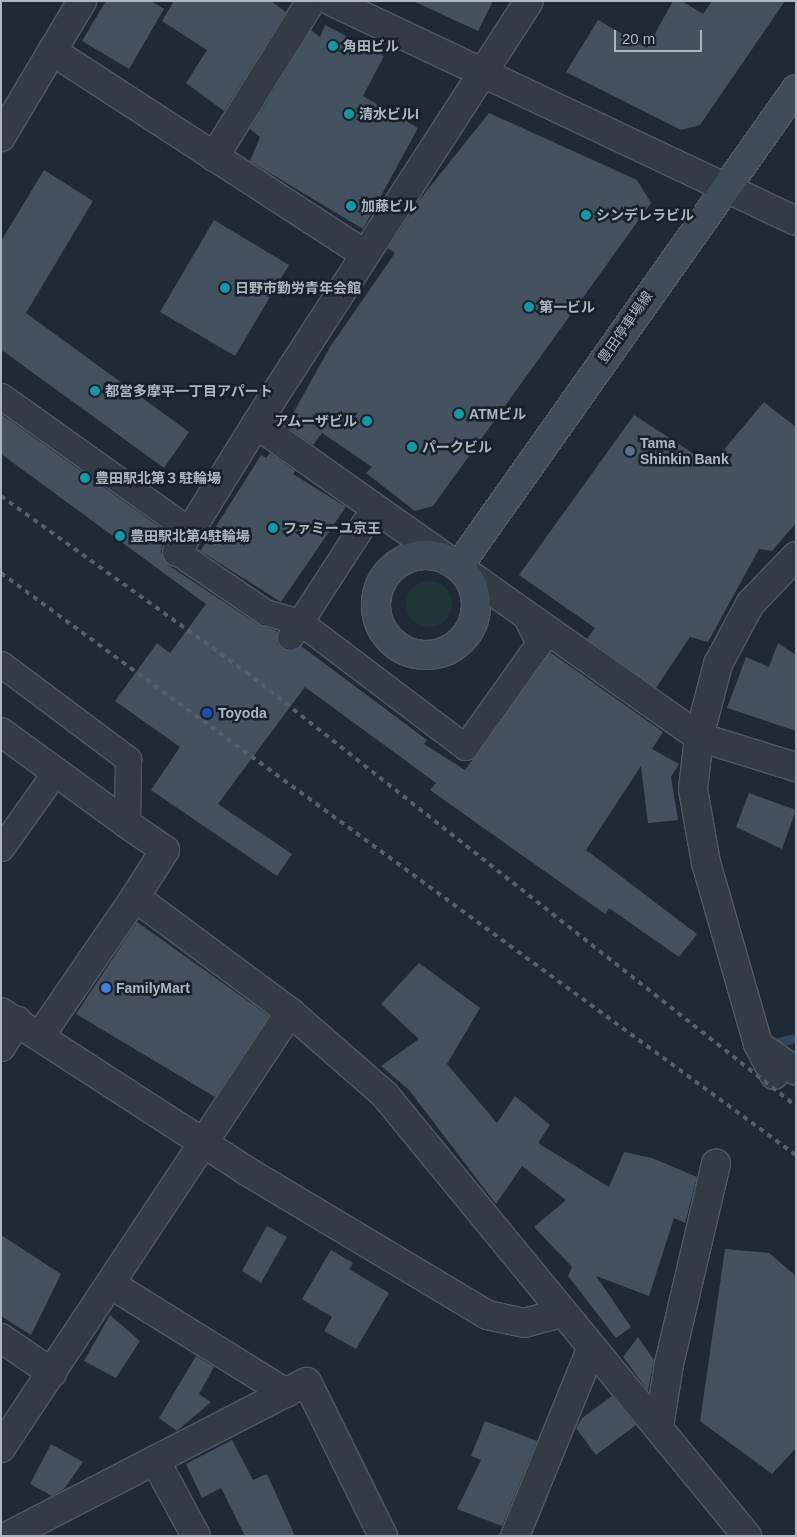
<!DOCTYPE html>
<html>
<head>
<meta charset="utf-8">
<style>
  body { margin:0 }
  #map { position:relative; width:797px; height:1537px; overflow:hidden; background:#1e2a35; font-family:Helvetica,"Noto Sans JP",sans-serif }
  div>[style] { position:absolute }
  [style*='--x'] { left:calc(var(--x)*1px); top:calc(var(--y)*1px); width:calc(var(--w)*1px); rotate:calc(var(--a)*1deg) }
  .green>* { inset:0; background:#203636 }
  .round { border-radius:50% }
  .stream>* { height:9px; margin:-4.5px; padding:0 4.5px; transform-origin:4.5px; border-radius:4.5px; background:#30485d }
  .building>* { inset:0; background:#44525f }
  .roads { filter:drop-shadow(1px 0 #4f5a64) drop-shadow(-1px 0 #4f5a64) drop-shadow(0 1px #4f5a64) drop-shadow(0 -1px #4f5a64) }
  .pedestrian>* { height:25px; margin:-12.5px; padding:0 12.5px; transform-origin:12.5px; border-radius:12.5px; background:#313c46 }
  .minor>* { height:28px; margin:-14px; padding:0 14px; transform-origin:14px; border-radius:14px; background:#313c46 }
  .tertiary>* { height:28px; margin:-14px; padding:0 14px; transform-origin:14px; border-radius:14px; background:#313c46 }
  .secondary>* { height:28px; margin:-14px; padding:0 14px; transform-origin:14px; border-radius:14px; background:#3f4c59 }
  .secondary>.ring { margin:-14px; padding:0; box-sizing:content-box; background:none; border:28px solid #3f4c59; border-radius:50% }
  .rail>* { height:4px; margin-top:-2px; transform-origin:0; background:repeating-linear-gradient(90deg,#53606d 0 5px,transparent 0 10px) }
  .dots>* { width:14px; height:14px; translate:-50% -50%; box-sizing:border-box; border:2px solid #17212a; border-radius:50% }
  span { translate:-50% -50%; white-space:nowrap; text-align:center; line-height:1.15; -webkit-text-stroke:5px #17212a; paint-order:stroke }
  .poi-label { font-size:14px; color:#abb7c3; font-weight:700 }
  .left { translate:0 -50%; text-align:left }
  .right { translate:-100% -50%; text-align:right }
  .street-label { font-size:14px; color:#abb7c3 }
  .frame { position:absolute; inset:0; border:2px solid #abb7c3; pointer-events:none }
  .scale { position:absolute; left:614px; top:30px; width:88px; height:22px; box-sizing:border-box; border:2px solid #abb7c3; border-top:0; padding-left:6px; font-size:15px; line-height:18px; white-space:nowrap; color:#abb7c3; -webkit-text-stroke:4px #17212a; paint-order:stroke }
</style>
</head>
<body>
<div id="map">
  <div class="green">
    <div class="round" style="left:406px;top:581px;width:46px;height:46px"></div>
  </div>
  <div class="stream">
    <div style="--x:778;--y:1042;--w:18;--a:-13"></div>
  </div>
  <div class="building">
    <div style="clip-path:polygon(106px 1px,151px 1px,164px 9px,129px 69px,82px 41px)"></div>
    <div style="clip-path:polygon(174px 1px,271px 1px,286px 12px,224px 111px,186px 83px,207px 50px,162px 21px)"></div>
    <div style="clip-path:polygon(413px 1px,493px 1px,478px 31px)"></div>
    <div style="clip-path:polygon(673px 1px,682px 1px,703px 14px,712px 1px,785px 1px,700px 125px,681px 130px,566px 72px,598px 20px,647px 48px)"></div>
    <div style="clip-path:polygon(325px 25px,384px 56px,363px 96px,418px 128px,363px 229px,250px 161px,260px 137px,250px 129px,311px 30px,320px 37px)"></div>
    <div style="clip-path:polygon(489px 113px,637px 180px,651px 203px,433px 506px,415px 511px,366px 473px,372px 467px,322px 433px,313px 445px,286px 426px,330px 347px,395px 253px,388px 248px,420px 199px)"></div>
    <div style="clip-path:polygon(44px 170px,93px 201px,26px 313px,189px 432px,164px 468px,3px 351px,1px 354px,1px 241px)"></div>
    <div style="clip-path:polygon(214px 220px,289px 265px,235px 356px,160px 312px)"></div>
    <div style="clip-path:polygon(764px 402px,796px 427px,796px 523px,772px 551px,759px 549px,708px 642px,690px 637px,656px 688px,587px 639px,595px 628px,519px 575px,634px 415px,711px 465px)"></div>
    <div style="clip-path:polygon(1px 414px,164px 530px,161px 552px,168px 565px,257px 624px,277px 631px,277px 643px,282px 649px,301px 646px,427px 740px,424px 744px,465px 770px,550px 652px,663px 732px,652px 749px,679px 764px,671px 777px,678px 820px,648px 823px,641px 766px,586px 850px,697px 934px,679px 957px,609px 908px,605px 914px,430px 790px,436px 783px,305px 687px,218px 804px,292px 854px,277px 876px,151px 790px,180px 747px,115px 701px,157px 643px,170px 653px,206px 604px,1px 454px)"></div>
    <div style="clip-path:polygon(270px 453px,295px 471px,293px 474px,346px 507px,281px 602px,197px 549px,201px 550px,261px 455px,266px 458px)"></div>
    <div style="clip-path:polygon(778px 643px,796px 655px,796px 731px,727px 708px,746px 657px,769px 667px)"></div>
    <div style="clip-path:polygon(749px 793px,796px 810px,782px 849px,736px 827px)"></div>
    <div style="clip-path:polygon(137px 922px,269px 1016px,215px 1097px,76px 1014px)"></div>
    <div style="clip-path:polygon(419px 963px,480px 1008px,447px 1064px,497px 1123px,515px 1096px,550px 1125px,538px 1143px,609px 1187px,624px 1152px,652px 1158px,697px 1177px,685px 1223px,674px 1218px,649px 1296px,596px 1276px,631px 1327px,616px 1338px,568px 1276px,572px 1267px,534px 1227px,566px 1200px,522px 1166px,496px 1204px,409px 1090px,381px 1066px,419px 1039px,381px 1004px)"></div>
    <div style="clip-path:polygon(267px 1226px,287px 1237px,261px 1283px,242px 1271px)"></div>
    <div style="clip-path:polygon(1px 1235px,61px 1274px,31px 1335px,1px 1316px)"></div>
    <div style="clip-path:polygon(725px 1249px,769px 1253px,796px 1276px,796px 1448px,772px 1474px,700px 1421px)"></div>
    <div style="clip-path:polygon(331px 1250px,353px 1263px,349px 1269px,389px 1293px,356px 1349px,324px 1331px,332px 1317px,302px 1299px)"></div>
    <div style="clip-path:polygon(110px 1315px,140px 1341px,116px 1378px,84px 1361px)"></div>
    <div style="clip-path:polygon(638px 1337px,654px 1360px,648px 1391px,623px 1357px)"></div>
    <div style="clip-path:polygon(196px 1356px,214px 1367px,199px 1394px,211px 1402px,177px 1431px,159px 1418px)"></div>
    <div style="clip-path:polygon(612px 1396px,636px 1425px,596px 1455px,576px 1428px,582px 1418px)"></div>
    <div style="clip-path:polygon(485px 1421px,537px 1441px,502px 1526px,457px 1509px,481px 1460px,471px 1456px)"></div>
    <div style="clip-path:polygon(232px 1440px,253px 1480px,267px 1474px,295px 1536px,245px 1536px,221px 1488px,202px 1498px,186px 1464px)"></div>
    <div style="clip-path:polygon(51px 1444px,83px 1462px,64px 1489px,52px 1496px,30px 1484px)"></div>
  </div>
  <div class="roads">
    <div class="pedestrian">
      <div style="--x:1;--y:396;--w:219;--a:35.5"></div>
      <div style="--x:179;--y:523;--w:29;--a:94"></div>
      <div style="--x:177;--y:552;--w:107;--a:34.3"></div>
      <div style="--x:265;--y:612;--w:36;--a:16"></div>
      <div style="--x:300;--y:622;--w:18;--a:124"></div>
      <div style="--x:384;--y:517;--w:21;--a:163"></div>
      <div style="--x:364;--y:523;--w:118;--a:122.9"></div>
      <div style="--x:300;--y:622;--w:207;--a:37.1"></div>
      <div style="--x:465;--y:747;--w:128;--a:-54.6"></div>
      <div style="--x:539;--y:643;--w:29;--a:-117"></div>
      <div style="--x:1;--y:664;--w:159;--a:36.8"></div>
      <div style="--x:128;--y:759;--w:65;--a:90.9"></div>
      <div style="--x:1;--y:848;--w:95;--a:-54.5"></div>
    </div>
    <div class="minor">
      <div style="--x:52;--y:51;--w:373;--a:33"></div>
      <div style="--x:1;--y:137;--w:158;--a:-59.2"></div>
      <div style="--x:214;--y:157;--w:184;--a:-58.1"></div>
      <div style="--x:256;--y:424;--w:503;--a:-57.16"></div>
      <div style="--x:177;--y:552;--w:150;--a:-58.3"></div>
      <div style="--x:256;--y:424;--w:542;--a:35.24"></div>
      <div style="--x:699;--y:737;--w:102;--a:17.2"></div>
      <div style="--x:127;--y:824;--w:46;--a:34.4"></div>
      <div style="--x:165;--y:850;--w:56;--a:122.6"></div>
      <div style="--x:135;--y:897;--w:193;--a:36.6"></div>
      <div style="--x:290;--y:1012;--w:126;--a:41.1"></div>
      <div style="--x:385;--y:1095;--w:571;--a:50.62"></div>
      <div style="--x:40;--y:1036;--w:168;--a:-55.6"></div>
      <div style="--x:761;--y:1047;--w:42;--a:34.4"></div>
      <div style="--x:774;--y:1075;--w:35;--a:-117"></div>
      <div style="--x:758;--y:1044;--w:188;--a:-106"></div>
      <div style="--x:706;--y:863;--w:75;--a:-100"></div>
      <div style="--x:693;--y:789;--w:52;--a:-83.4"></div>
      <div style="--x:699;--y:737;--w:75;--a:-75.4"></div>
      <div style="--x:718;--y:664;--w:68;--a:-61.9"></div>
      <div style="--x:750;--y:604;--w:66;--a:-46.2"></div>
      <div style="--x:245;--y:1170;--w:282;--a:30.9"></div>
      <div style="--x:487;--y:1315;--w:38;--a:12"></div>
      <div style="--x:524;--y:1323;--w:39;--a:-15"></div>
      <div style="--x:112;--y:1285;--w:205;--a:31.8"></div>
      <div style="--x:1;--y:1338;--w:62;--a:34.5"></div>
      <div style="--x:659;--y:1427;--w:64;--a:-81"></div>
      <div style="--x:669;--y:1364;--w:206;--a:-76.8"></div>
      <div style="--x:1;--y:1448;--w:523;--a:-56.46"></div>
      <div style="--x:155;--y:1460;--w:86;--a:61.7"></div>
      <div style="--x:8;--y:1536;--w:336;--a:-27.3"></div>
      <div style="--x:307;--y:1382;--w:172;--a:63.7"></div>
      <div style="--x:515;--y:1536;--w:204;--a:-67.8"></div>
    </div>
    <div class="tertiary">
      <div style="--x:331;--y:1;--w:514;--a:25.32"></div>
      <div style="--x:1;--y:732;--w:156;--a:36.1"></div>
      <div style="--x:1;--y:1012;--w:291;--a:32.9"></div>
      <div style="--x:1;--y:1047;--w:31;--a:-58"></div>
    </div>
    <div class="secondary">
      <div class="ring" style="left:376px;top:555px;width:72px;height:72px"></div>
      <div style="--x:458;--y:567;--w:585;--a:-54.74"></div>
    </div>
  </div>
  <div class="rail">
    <div style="--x:1;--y:496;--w:302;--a:35.7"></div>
    <div style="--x:246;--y:672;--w:701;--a:38.28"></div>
    <div style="--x:1;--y:573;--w:985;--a:36.21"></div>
  </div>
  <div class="dots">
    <div style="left:333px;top:46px;background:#0f9aa8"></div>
    <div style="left:349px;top:114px;background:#0f9aa8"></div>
    <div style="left:351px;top:206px;background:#0f9aa8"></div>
    <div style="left:586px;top:215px;background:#0f9aa8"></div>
    <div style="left:225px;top:288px;background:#0f9aa8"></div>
    <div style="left:529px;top:307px;background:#0f9aa8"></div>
    <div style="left:95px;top:391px;background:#0f9aa8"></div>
    <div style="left:459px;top:414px;background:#0f9aa8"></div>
    <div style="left:367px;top:421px;background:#0f9aa8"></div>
    <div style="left:412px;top:447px;background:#0f9aa8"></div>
    <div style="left:630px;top:451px;background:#5c6f8a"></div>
    <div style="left:85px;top:478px;background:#0f9aa8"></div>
    <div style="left:273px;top:528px;background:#0f9aa8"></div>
    <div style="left:120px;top:536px;background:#0f9aa8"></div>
    <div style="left:207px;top:713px;background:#1a4fb4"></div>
    <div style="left:106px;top:988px;background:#3f7fe0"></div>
  </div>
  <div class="poi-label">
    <span class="left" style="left:343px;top:46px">角田ビル</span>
    <span class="left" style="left:359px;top:114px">清水ビルI</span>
    <span class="left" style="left:361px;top:206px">加藤ビル</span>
    <span class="left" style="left:596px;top:215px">シンデレラビル</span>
    <span class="left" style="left:235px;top:288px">日野市勤労青年会館</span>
    <span class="left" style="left:539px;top:307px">第一ビル</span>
    <span class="left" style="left:105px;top:391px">都営多摩平一丁目アパート</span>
    <span class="left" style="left:469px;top:414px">ATMビル</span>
    <span class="right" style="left:357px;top:421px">アムーザビル</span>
    <span class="left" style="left:640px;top:451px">Tama<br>Shinkin Bank</span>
    <span class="left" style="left:422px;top:447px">パークビル</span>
    <span class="left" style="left:95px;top:478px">豊田駅北第３駐輪場</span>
    <span class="left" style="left:283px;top:528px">ファミーユ京王</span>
    <span class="left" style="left:130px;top:536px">豊田駅北第4駐輪場</span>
    <span class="left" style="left:218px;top:713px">Toyoda</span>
    <span class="left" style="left:116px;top:988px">FamilyMart</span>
  </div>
  <div class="street-label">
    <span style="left:625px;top:327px;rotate:-55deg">豊田停車場線</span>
  </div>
  <div class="frame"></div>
  <div class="scale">20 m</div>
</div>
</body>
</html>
